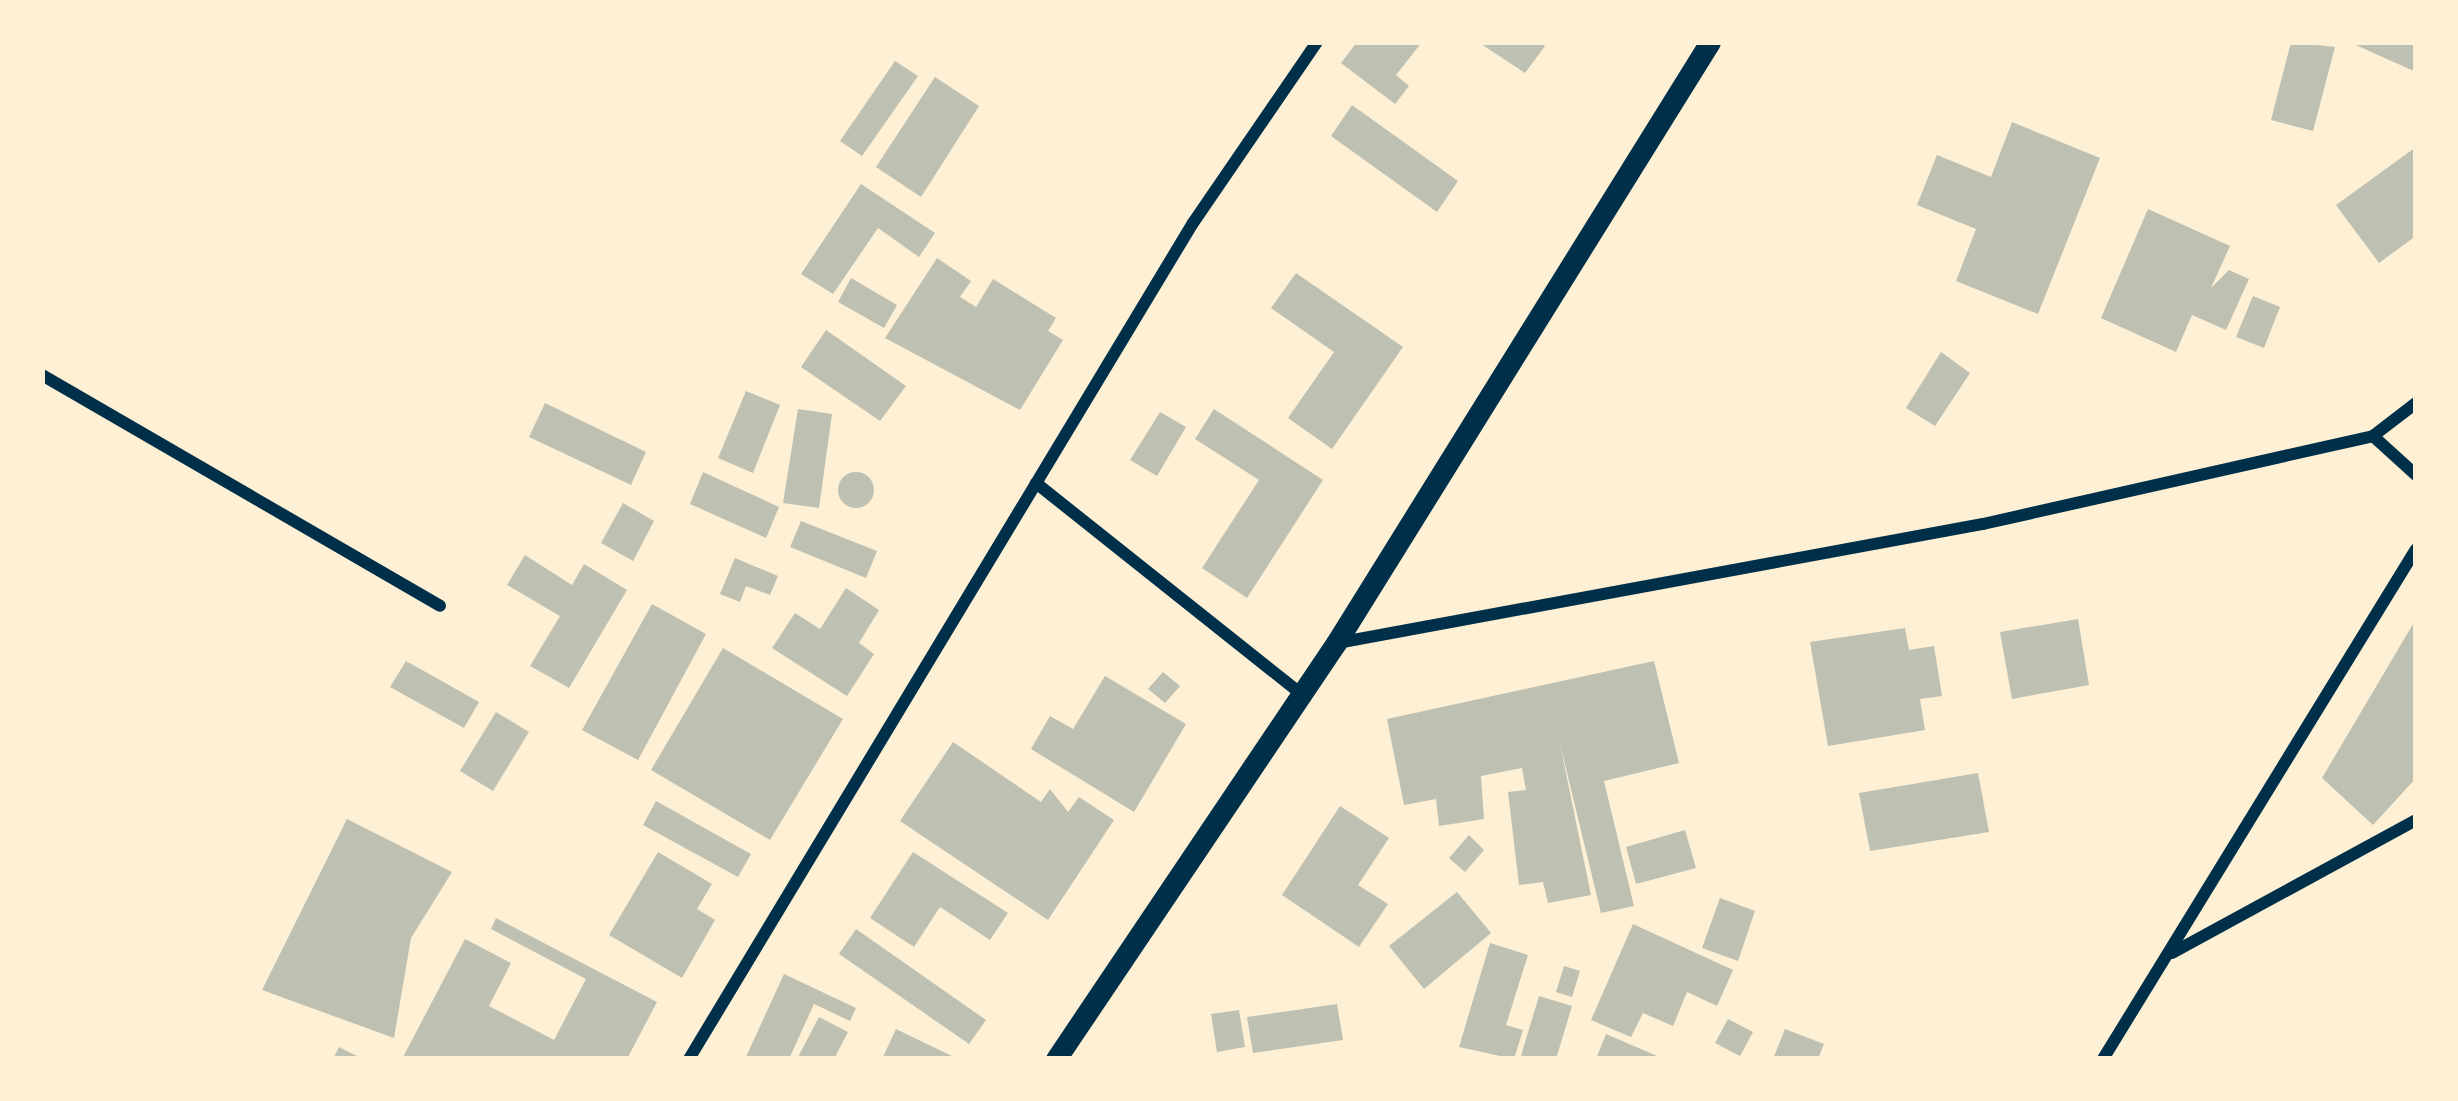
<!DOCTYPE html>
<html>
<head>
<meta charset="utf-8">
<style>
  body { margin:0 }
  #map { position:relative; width:2458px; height:1101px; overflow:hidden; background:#fdf0d5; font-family:Mulish,sans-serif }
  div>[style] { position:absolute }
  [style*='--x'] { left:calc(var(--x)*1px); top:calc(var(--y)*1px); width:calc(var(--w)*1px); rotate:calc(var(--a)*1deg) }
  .building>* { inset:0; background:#bec0b2 }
  .round { border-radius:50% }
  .minor>* { height:12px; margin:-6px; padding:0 6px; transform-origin:6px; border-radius:6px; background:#003049 }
  .tertiary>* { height:21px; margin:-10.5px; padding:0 10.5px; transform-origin:10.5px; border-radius:10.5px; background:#003049 }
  span { translate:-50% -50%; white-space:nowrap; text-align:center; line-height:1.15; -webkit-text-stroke:12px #fdf0d5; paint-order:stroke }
  .frame { position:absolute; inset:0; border:45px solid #fdf0d5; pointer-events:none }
</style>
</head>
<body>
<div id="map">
  <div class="building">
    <div style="clip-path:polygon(1357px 42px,1422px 42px,1396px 75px,1409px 86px,1395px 104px,1341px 63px)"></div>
    <div style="clip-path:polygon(1478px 42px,1540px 42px,1545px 46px,1525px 73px)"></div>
    <div style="clip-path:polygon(2291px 42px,2335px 47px,2313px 131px,2271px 120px)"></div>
    <div style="clip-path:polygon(2349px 42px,2416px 42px,2416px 72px)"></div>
    <div style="clip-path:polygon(895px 61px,918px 76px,862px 156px,840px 141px)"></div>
    <div style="clip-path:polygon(935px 77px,979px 106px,921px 197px,876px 167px)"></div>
    <div style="clip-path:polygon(1352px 105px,1458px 181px,1437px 212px,1331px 136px)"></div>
    <div style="clip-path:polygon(2012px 122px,2100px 158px,2038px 314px,1956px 281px,1976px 229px,1917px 205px,1937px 155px,1991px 177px)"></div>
    <div style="clip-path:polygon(2416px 147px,2416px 236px,2379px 263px,2336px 205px)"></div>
    <div style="clip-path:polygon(861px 184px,935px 233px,919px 257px,878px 228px,833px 294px,801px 274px)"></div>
    <div style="clip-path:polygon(2148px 209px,2230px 246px,2211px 288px,2229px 270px,2249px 279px,2226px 330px,2192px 315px,2176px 352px,2101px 318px)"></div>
    <div style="clip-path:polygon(937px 258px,971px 281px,960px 297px,976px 307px,993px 279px,1056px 318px,1048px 331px,1063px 340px,1020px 410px,885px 338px)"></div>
    <div style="clip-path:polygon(1296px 273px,1403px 347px,1332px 449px,1288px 418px,1334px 352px,1271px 308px)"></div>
    <div style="clip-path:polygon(851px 278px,897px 305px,884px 328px,838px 302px)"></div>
    <div style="clip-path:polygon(2253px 296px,2280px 307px,2264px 348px,2236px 337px)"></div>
    <div style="clip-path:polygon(826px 330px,906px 386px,880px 421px,801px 367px)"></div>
    <div style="clip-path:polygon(1941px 352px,1970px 373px,1935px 426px,1906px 408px)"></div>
    <div style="clip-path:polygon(746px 391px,780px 405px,753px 473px,718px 458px)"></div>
    <div style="clip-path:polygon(545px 403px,646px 452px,631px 485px,529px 437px)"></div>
    <div style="clip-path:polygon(798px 409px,832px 414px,819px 508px,783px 503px)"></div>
    <div style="clip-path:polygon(1214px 409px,1323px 480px,1247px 598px,1202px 568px,1259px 480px,1195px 439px)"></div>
    <div style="clip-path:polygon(1160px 412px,1186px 427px,1157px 476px,1130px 460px)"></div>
    <div class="round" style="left:838px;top:472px;width:36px;height:36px"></div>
    <div style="clip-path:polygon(703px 472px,779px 507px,766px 538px,690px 504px)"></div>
    <div style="clip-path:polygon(623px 503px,654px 521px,633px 561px,601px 543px)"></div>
    <div style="clip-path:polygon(801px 521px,877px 551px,866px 578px,790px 547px)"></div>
    <div style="clip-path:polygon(525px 555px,572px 585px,584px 564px,627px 590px,569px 688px,530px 666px,560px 616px,507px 585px)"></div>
    <div style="clip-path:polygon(735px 558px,778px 576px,770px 595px,746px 586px,740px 602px,720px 594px)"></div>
    <div style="clip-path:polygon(846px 588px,879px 610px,859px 643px,874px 654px,847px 696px,772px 648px,795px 613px,820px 629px)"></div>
    <div style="clip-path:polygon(652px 604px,706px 634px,638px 760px,582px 730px)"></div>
    <div style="clip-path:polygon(2078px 619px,2089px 685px,2012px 699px,2000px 632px)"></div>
    <div style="clip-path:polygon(2416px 619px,2416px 778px,2373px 825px,2322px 778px)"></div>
    <div style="clip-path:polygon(1905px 628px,1909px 650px,1934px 646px,1942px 696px,1920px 699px,1925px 730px,1828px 746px,1810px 642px)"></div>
    <div style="clip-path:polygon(723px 648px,843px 719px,770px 840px,651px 770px)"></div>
    <div style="clip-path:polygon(406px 661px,479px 702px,464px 728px,390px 687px)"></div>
    <div style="clip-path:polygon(1654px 661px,1679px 763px,1604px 781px,1634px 906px,1601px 913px,1560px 744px,1591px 895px,1548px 903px,1543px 882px,1519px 885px,1508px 792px,1526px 790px,1522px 768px,1481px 776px,1484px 819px,1439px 826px,1436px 799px,1404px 805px,1387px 719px)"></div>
    <div style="clip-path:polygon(1163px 672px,1180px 686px,1165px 703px,1148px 689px)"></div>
    <div style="clip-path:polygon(1105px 676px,1186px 724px,1134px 812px,1031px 749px,1050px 716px,1073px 729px)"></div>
    <div style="clip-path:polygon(496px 712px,529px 732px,493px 791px,460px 771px)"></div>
    <div style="clip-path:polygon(953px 742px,1041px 802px,1050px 789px,1068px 812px,1079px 797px,1114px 820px,1048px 920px,900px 821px)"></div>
    <div style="clip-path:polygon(1978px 773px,1989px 832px,1870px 851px,1859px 793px)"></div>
    <div style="clip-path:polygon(656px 801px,751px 854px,738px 877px,643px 825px)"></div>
    <div style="clip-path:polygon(1340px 806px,1389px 838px,1358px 885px,1388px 904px,1359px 947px,1282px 895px)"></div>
    <div style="clip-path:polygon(347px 819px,452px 872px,411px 938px,394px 1038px,262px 990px)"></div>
    <div style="clip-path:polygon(1685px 830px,1696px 868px,1636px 884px,1626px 847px)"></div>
    <div style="clip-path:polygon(1469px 835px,1484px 850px,1465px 872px,1449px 858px)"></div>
    <div style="clip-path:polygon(658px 852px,712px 884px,697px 909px,715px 920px,682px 978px,609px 935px)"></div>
    <div style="clip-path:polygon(913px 852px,1008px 913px,990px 940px,940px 907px,914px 947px,870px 918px)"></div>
    <div style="clip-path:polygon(1457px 892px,1491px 933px,1424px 989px,1389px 946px)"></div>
    <div style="clip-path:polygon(1720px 898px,1755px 911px,1738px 961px,1702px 948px)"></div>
    <div style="clip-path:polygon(496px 918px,657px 1002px,627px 1059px,402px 1059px,465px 939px,511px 963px,489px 1006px,554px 1040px,586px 979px,491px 929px)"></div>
    <div style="clip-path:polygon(1633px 924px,1733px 970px,1717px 1006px,1687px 992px,1673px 1026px,1643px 1013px,1631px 1037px,1591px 1020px)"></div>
    <div style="clip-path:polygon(856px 929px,986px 1020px,969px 1044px,839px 954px)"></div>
    <div style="clip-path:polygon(1490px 943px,1528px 955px,1506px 1025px,1523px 1030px,1514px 1059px,1459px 1047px)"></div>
    <div style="clip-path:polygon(1564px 966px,1580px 971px,1572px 997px,1556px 992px)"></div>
    <div style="clip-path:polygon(784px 974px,856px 1008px,850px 1021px,814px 1004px,789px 1059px,745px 1059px)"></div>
    <div style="clip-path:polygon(1539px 996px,1572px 1006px,1556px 1059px,1520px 1059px)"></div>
    <div style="clip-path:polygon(1337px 1004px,1343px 1040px,1253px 1053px,1247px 1017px)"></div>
    <div style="clip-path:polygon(1239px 1010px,1245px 1047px,1217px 1052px,1211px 1014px)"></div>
    <div style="clip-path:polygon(819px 1017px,848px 1032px,834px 1059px,797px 1059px)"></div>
    <div style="clip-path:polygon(1728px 1019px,1753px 1032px,1740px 1056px,1715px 1043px)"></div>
    <div style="clip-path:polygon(896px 1029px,958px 1059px,882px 1059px)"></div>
    <div style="clip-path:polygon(1785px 1029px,1824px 1044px,1818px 1059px,1773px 1059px)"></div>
    <div style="clip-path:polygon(1606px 1034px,1664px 1059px,1596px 1059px)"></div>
    <div style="clip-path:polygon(339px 1047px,363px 1059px,333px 1059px)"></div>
  </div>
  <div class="minor">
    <div style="--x:42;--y:375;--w:460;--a:30.1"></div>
    <div style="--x:2373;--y:436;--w:58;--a:42.2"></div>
    <div style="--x:1036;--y:483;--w:339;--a:38.5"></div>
    <div style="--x:1337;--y:643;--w:657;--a:-10.44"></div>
    <div style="--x:1983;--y:524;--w:400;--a:-12.7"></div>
    <div style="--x:2373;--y:436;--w:54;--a:-37.5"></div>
    <div style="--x:2172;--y:953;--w:278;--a:-28.6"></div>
    <div style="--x:689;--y:1059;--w:976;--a:-58.92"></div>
    <div style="--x:1193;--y:223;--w:219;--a:-55.6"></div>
    <div style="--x:2103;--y:1059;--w:598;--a:-58.46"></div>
  </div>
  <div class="tertiary">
    <div style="--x:1056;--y:1059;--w:501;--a:-56.06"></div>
    <div style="--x:1336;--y:643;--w:708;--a:-58.11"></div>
  </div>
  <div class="frame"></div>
</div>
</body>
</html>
